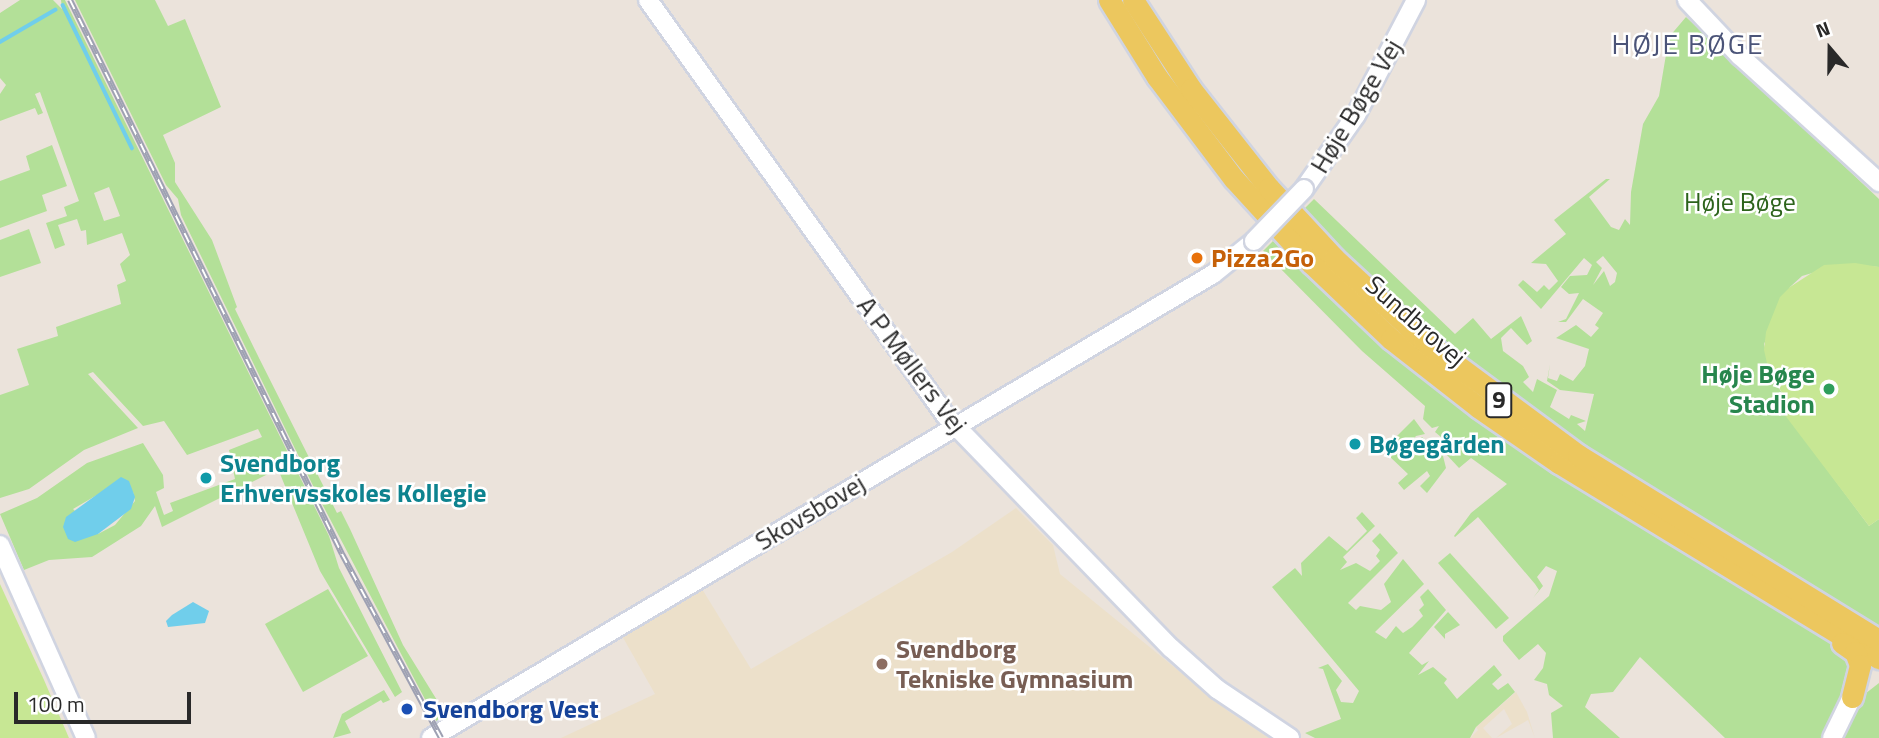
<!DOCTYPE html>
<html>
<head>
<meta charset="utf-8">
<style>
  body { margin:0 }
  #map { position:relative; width:1879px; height:738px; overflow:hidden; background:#ebe3db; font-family:"Titillium Web",sans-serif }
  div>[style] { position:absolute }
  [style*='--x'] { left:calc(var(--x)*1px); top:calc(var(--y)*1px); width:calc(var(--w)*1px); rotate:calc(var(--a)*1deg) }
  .education>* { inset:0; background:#ece0ca }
  .green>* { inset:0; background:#b3e098 }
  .pitch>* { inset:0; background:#c7e794 }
  .water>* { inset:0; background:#70ceeb }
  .stream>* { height:3.5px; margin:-1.75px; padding:0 1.75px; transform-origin:1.75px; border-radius:1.75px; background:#70ceeb }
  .roads { filter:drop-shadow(2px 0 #d0d4e1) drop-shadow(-2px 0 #d0d4e1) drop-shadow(0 2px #d0d4e1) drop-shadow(0 -2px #d0d4e1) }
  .tertiary>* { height:18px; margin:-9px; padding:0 9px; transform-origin:9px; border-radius:9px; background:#fff }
  .primary>* { height:21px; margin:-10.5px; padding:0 10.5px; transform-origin:10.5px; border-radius:10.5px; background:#ecc75e }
  .rail>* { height:6px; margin-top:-3px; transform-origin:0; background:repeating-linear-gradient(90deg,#fff 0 10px,#9ea1b3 0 20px); box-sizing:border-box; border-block:2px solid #9ea1b3 }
  .bridges { filter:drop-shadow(2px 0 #d0d4e1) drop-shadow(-2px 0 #d0d4e1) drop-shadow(0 2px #d0d4e1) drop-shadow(0 -2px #d0d4e1) }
  .tertiary-bridge>* { height:18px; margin:-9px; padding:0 9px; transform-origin:9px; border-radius:9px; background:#fff }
  .dots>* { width:19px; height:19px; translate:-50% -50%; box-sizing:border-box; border:4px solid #fff; border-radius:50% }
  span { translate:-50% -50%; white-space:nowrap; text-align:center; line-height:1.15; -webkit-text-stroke:5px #fff; paint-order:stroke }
  .shield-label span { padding:2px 5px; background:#fff; border:2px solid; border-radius:5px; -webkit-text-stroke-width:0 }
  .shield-label { font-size:24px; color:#292929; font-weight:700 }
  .street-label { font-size:26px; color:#292929 }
  .park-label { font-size:26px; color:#2c631b }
  .food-label { font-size:26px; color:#c56008; font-weight:700 }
  .left { translate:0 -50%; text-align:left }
  .leisure-label { font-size:26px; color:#27864d; font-weight:700 }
  .right { translate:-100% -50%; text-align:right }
  .culture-label { font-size:26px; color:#0d838f; font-weight:700 }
  .education-label { font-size:26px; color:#785e54; font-weight:700 }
  .transit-label { font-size:26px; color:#164399; font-weight:700 }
  .neighbourhood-label { font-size:28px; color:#4b5478; letter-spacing:2px }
  .north { position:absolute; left:1795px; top:14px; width:70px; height:70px; -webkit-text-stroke:5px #fff; paint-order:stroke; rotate:340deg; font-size:19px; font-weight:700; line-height:28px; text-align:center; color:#292929 }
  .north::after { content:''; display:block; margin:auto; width:24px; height:32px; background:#292929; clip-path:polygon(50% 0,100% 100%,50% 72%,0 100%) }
  .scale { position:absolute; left:14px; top:692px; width:177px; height:32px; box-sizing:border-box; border:4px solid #292929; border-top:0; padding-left:9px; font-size:21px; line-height:24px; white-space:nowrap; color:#292929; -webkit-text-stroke:5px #fff; paint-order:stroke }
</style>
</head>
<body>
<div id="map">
  <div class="education">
    <div style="clip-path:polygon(1016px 508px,1053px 545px,1060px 574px,1228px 711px,1269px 738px,561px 738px,655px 694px,617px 627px,699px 584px,751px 669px,952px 552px)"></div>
    <div style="clip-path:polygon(1516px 692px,1527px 712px,1535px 738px,1528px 720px,1496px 738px,1512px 724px,1504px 709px,1483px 728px,1492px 738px,1470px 738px,1478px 730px,1476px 727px)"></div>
  </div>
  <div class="green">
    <div style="clip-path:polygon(evenodd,20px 0,53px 0,62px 9px,61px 0,65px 0,329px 536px,339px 568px,402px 692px,395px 697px,320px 571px,278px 469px,162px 527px,155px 506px,141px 526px,92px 557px,49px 560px,24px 570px,0 514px,37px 498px,87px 463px,143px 443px,163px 475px,164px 488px,156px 492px,164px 515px,173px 511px,170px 503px,235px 479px,229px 450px,262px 437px,258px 429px,187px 455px,164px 421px,143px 426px,93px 372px,88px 374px,138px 428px,84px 450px,29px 489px,0 498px,0 395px,29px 385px,17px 349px,58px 336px,56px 327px,121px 304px,117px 285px,126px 281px,120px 264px,130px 255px,122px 233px,87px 245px,86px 230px,81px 231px,77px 219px,58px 225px,65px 245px,55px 249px,46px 223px,67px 216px,64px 207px,79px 201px,40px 92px,35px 94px,43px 113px,38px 115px,35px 108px,0 121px,0 94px,6px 85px,0 78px,0 13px,20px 0,109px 187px,120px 216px,104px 221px,94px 193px,109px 187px,20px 0,109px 488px,133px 492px,135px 501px,115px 525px,98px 534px,73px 509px,109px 488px)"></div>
    <div style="clip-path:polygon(75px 0,155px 0,168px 26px,185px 19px,221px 107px,163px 135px,175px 163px,175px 182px,212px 240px,237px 307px,235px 309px,259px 358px,337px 513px,341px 511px,350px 529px,403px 645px,448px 718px,438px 724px,320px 500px,181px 215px,178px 199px,166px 185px)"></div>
    <div style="clip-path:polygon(evenodd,1686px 17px,1879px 199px,1879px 267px,1843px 264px,1802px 276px,1790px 287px,1764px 344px,1772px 378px,1786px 399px,1779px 405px,1869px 526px,1879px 519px,1879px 629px,1611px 465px,1466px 362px,1383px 290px,1304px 209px,1314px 199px,1455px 334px,1473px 318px,1491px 339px,1521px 316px,1532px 341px,1527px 345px,1511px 328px,1501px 338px,1503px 351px,1523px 366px,1529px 377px,1523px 382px,1533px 392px,1537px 379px,1557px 390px,1550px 407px,1569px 419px,1571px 415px,1586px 421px,1577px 424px,1585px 431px,1594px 394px,1560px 390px,1547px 381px,1550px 364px,1548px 378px,1557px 381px,1560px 374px,1573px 381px,1585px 366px,1589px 349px,1556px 338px,1576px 325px,1591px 337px,1599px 328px,1595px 325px,1603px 313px,1583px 299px,1566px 322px,1558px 322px,1566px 319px,1579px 293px,1569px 294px,1561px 287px,1570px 276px,1587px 275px,1592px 265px,1584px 258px,1541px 309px,1518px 285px,1523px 280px,1537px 292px,1544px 285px,1549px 290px,1558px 281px,1546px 264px,1531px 263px,1566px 234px,1554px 220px,1606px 179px,1610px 179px,1589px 197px,1611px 227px,1619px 230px,1625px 219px,1630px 225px,1631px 192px,1643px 124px,1659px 96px,1669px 37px,1686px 17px,1603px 256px,1617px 273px,1615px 282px,1610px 286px,1604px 271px,1593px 285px,1602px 268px,1596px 262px,1603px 256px)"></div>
    <div style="clip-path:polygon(52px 145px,67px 186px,42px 195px,47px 211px,0 228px,0 181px,30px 170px,26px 156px)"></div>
    <div style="clip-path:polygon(29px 229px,41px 263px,0 277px,0 240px)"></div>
    <div style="clip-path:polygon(1273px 241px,1363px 329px,1475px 417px,1582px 490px,1837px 644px,1855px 669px,1825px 738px,1725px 738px,1640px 657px,1613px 692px,1591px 694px,1585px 707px,1620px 738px,1553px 738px,1551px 713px,1563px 706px,1549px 695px,1547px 684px,1534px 680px,1543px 668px,1546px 653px,1538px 644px,1519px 660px,1503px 641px,1503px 636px,1549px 596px,1557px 571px,1546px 566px,1537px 577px,1543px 586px,1533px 598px,1539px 590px,1535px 584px,1478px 517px,1455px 537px,1454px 536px,1471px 513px,1507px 484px,1471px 458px,1459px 468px,1446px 454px,1453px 447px,1435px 432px,1439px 426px,1432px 428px,1423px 419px,1425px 406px,1362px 351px,1263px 251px)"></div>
    <div style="clip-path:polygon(1414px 419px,1425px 434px,1416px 436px,1398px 458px,1422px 437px,1443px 456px,1446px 468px,1427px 493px,1420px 486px,1430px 476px,1427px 471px,1404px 490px,1398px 483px,1408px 474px,1387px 454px,1386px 447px)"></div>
    <div style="clip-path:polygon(1362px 512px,1375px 526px,1343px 557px,1347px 562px,1340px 570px,1356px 563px,1370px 571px,1380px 561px,1376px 556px,1380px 550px,1372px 541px,1380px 533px,1398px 553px,1348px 603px,1356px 610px,1360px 606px,1381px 610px,1391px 602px,1384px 584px,1403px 559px,1424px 584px,1375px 632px,1386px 639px,1396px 626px,1403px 633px,1412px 627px,1423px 616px,1419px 610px,1424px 605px,1420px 597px,1428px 589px,1446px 610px,1409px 653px,1422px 665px,1429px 661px,1418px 675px,1433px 667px,1447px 679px,1444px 683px,1457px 699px,1494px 665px,1502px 675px,1492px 684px,1498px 690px,1508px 683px,1515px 692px,1476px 727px,1470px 738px,1315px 738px,1305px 733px,1341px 719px,1323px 669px,1318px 668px,1328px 664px,1342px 681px,1336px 690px,1341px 702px,1353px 703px,1359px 691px,1272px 587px,1295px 568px,1302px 576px,1301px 563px,1329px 536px,1347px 551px,1367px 531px,1356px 518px)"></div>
    <div style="clip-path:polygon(1450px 553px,1509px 618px,1496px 629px,1438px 563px)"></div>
    <div style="clip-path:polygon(328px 589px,368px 656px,303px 692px,265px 624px)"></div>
    <div style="clip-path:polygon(1448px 612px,1460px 625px,1445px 634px,1445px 639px,1434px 627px)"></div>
    <div style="clip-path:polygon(1879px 683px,1879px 738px,1839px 738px,1861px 697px)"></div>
    <div style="clip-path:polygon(384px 690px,390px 700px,383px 703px,381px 700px,345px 721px,351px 733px,333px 738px,342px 714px)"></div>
  </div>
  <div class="pitch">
    <div style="clip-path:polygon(1855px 263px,1879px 267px,1879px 519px,1869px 526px,1778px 406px,1786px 399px,1769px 372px,1764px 350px,1766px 332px,1780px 297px,1790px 287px,1824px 265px)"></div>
    <div style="clip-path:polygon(0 584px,44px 680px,69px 738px,0 738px)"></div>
  </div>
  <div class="water">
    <div style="clip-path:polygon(121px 477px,129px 481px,135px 497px,131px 509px,98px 534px,75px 542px,68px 539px,63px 527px,66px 517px)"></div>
    <div style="clip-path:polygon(193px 602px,209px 611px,205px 623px,168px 627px,166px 621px,172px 615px)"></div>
  </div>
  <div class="stream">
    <div style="--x:63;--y:5;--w:159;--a:64.2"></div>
    <div style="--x:0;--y:42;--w:64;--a:-30.2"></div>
  </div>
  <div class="roads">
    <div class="tertiary">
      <div style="--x:648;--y:0;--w:512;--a:54.38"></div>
      <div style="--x:946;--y:416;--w:323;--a:45.9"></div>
      <div style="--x:1171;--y:648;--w:62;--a:41.7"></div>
      <div style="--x:1217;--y:689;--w:88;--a:33.9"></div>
      <div style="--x:1687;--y:0;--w:77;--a:46.6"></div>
      <div style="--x:1740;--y:56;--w:188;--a:42.2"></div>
      <div style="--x:1304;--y:189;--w:90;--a:-54.9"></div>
      <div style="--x:1356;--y:115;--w:130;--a:-62.4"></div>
      <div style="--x:0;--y:545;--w:211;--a:66"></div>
      <div style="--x:431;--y:738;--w:909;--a:-30.68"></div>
      <div style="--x:1213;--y:274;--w:53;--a:-38.8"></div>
      <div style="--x:1832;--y:738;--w:46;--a:-64"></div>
    </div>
    <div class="primary">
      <div style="--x:1109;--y:0;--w:91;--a:58.1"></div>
      <div style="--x:1157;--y:77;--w:128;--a:53"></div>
      <div style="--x:1234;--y:179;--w:115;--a:47.5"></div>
      <div style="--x:1312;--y:264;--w:109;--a:43.5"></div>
      <div style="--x:1391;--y:339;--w:110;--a:38"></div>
      <div style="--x:1478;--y:407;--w:98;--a:34.7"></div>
      <div style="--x:1559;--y:463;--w:375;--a:31.4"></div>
      <div style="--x:1133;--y:0;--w:106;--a:56.9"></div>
      <div style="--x:1191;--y:89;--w:126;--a:51.8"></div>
      <div style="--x:1269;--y:188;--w:96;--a:47.1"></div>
      <div style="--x:1334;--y:258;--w:122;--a:42.7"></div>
      <div style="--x:1424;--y:341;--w:192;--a:36.5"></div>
      <div style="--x:1578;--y:455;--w:353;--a:31.6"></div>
      <div style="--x:1842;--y:643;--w:16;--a:35"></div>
      <div style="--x:1855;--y:652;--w:14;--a:69"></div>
      <div style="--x:1860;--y:665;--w:33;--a:104"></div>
    </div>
  </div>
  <div class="rail">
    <div style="--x:70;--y:0;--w:617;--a:63.85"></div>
    <div style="--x:342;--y:554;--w:209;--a:61.7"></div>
  </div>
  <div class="bridges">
    <div class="tertiary-bridge">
      <div style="--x:1254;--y:241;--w:72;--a:-46.1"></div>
    </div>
  </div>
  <div class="dots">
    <div style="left:1197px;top:258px;background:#e8710a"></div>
    <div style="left:1829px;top:389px;background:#2e9e5b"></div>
    <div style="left:1355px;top:444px;background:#0f9aa8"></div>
    <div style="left:206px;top:478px;background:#0f9aa8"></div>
    <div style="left:882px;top:664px;background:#8d6e63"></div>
    <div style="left:407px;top:709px;background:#1a4fb4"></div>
  </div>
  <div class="shield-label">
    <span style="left:1499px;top:400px">9</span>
  </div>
  <div class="street-label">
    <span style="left:1356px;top:106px;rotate:-59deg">Høje Bøge Vej</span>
    <span style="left:1416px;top:321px;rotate:41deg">Sundbrovej</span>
    <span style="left:912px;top:365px;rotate:53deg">A P Møllers Vej</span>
    <span style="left:810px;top:512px;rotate:-31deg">Skovsbovej</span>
  </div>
  <div class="park-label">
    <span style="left:1740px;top:202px">Høje Bøge</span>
  </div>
  <div class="food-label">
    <span class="left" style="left:1211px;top:258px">Pizza2Go</span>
  </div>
  <div class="leisure-label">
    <span class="right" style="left:1815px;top:389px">Høje Bøge<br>Stadion</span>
  </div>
  <div class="culture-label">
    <span class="left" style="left:1369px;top:444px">Bøgegården</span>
    <span class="left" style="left:220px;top:478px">Svendborg<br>Erhvervsskoles Kollegie</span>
  </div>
  <div class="education-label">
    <span class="left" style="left:896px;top:664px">Svendborg<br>Tekniske Gymnasium</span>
  </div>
  <div class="transit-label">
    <span class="left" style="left:423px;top:709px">Svendborg Vest</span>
  </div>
  <div class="neighbourhood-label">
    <span style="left:1688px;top:44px">HØJE BØGE</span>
  </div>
  <div class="north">N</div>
  <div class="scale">100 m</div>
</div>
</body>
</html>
